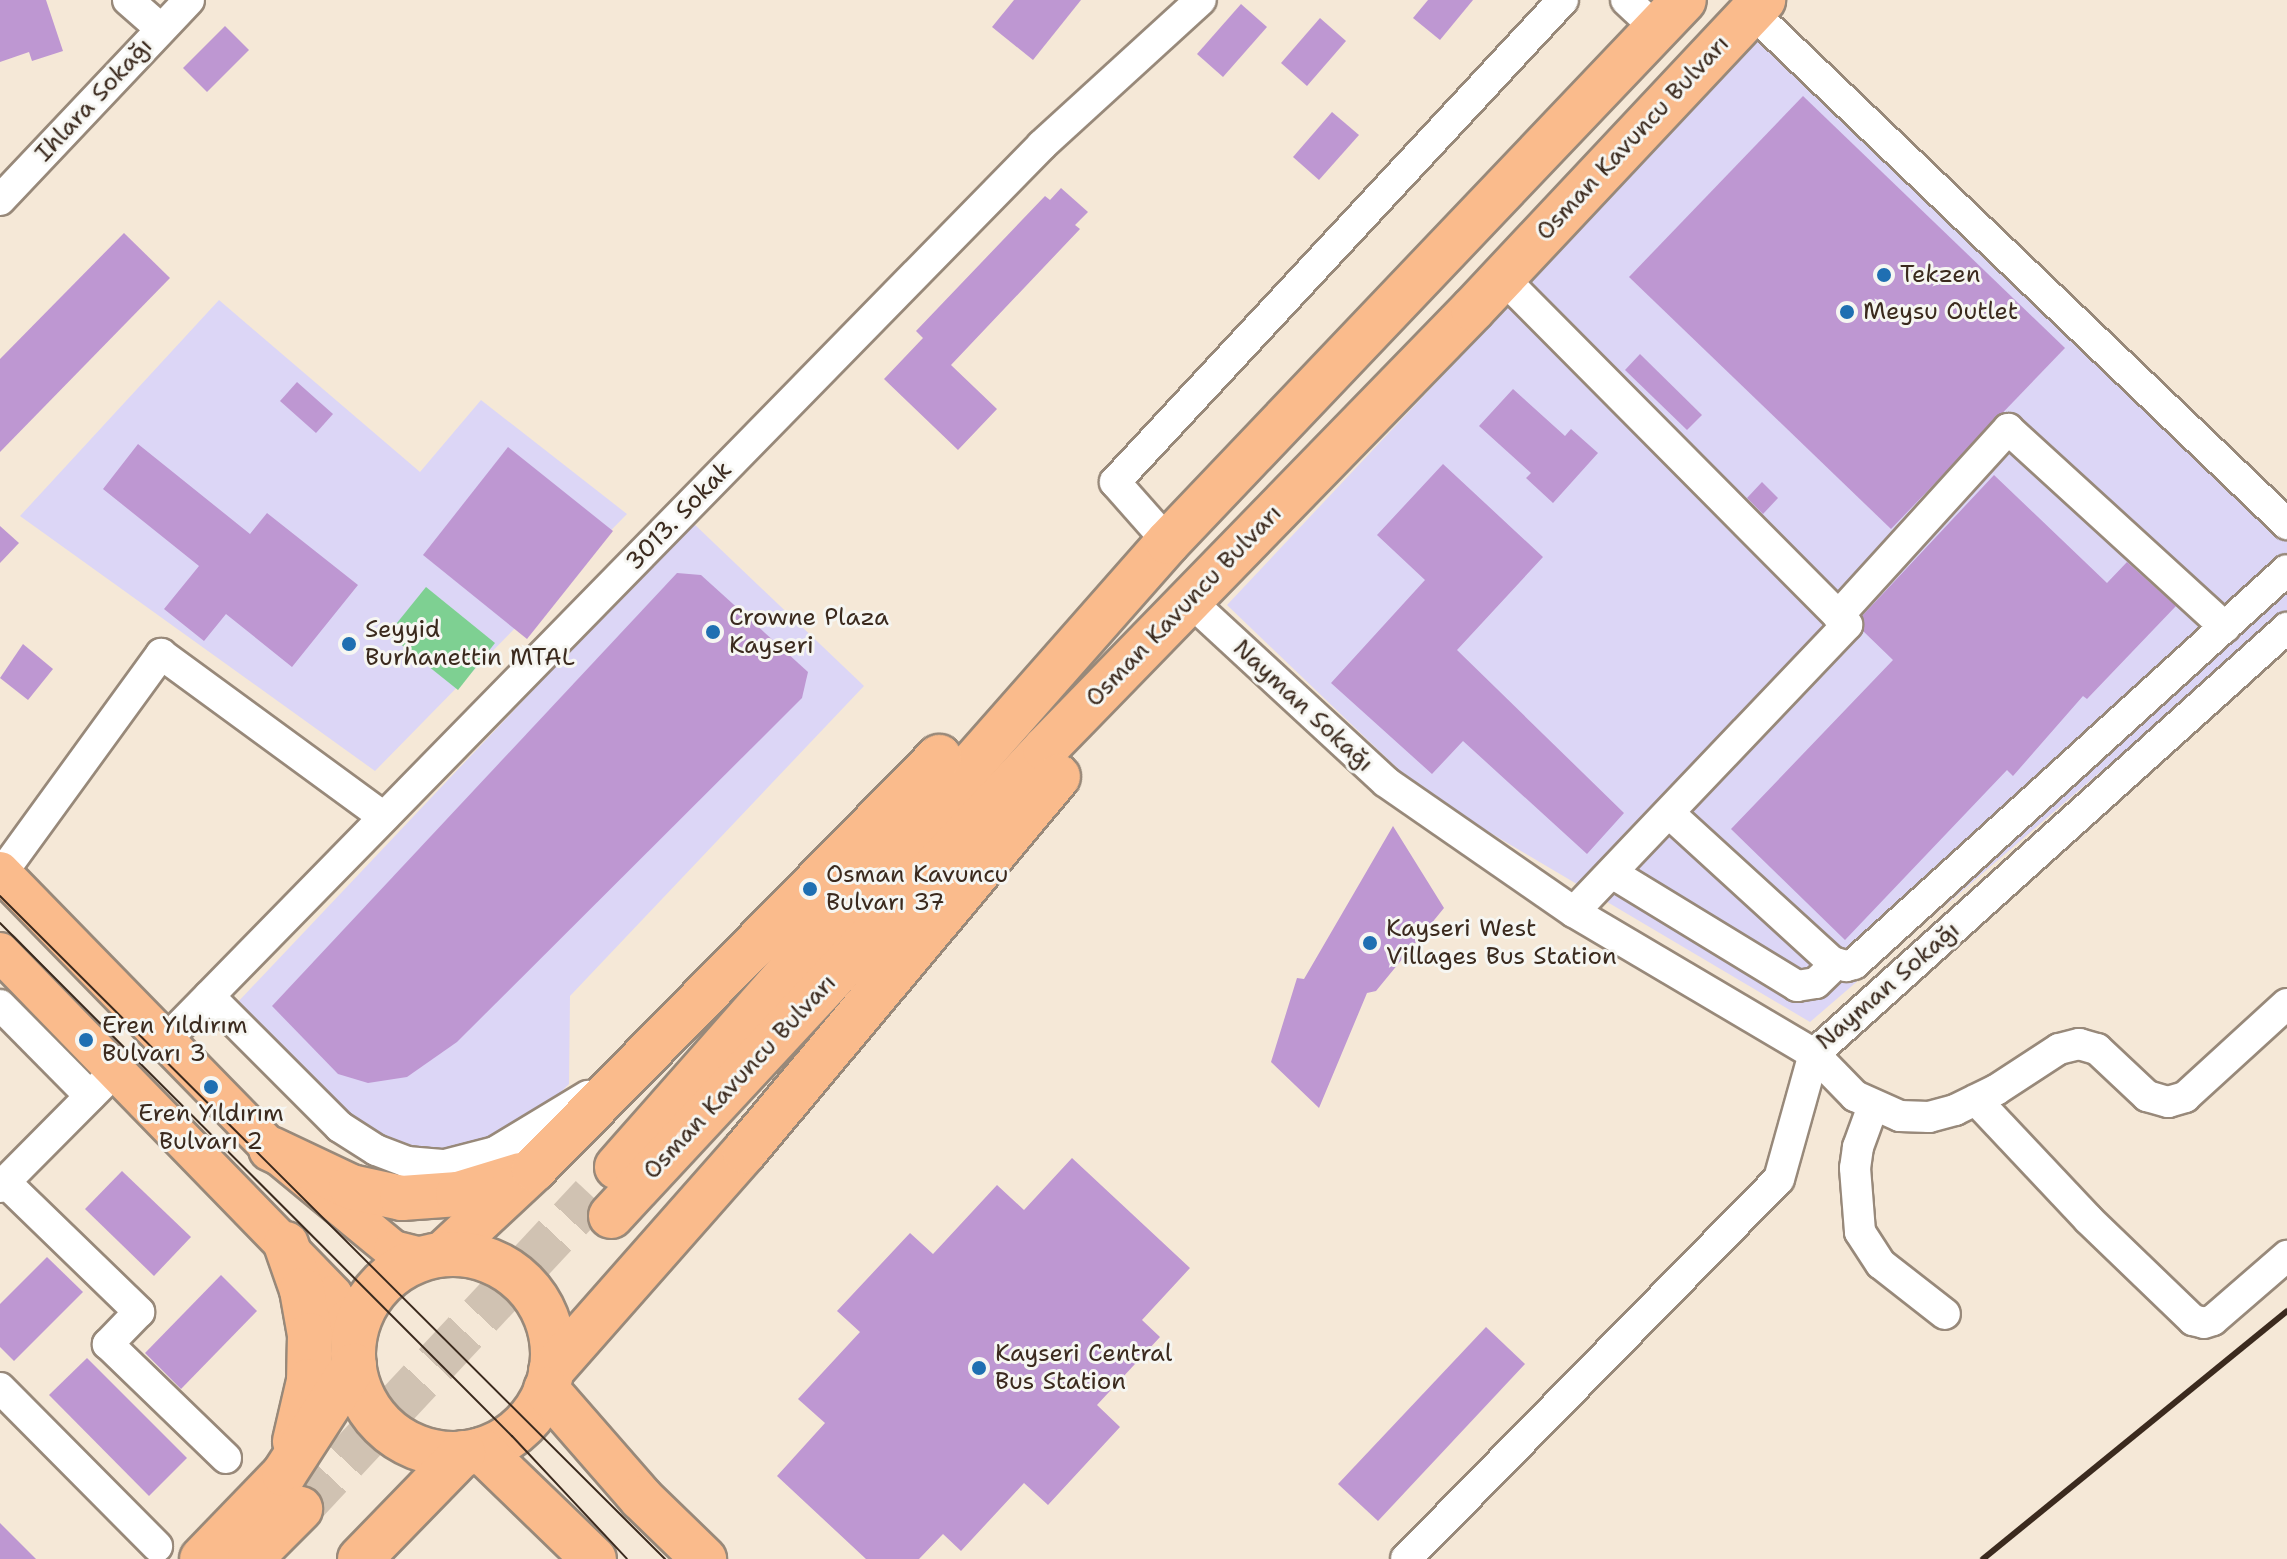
<!DOCTYPE html>
<html>
<head>
<meta charset="utf-8">
<style>
  body { margin:0 }
  #map { position:relative; width:2287px; height:1559px; overflow:hidden; background:#f5e8d7; font-family:"Shantell Sans",sans-serif }
  div>[style] { position:absolute }
  [style*='--x'] { left:calc(var(--x)*1px); top:calc(var(--y)*1px); width:calc(var(--w)*1px); rotate:calc(var(--a)*1deg) }
  .built>* { inset:0; background:#dcd6f6 }
  .green>* { inset:0; background:#7ed092 }
  .building>* { inset:0; background:#be97d2 }
  .highway-tunnel>* { height:44px; margin-top:-22px; transform-origin:0; background:repeating-linear-gradient(90deg,#d0c2b2 0 44px,transparent 0 66px) }
  .roads { filter:drop-shadow(2px 0 #98897a) drop-shadow(-2px 0 #98897a) drop-shadow(0 2px #98897a) drop-shadow(0 -2px #98897a) }
  .minor>* { height:30px; margin:-15px; padding:0 15px; transform-origin:15px; border-radius:15px; background:#fff }
  .major>* { height:38px; margin:-19px; padding:0 19px; transform-origin:19px; border-radius:19px; background:#fabb8c }
  .highway>* { height:44px; margin:-22px; padding:0 22px; transform-origin:22px; border-radius:22px; background:#fabb8c }
  .highway>.ring { margin:-22px; padding:0; box-sizing:content-box; background:none; border:44px solid #fabb8c; border-radius:50% }
  .tram>* { height:2px; margin:-1px; padding:0 1px; transform-origin:1px; border-radius:1px; background:#3b2a1e }
  .rail>* { height:6px; margin:-3px; padding:0 3px; transform-origin:3px; border-radius:3px; background:#3b2a1e }
  .dots>* { width:22px; height:22px; translate:-50% -50%; box-sizing:border-box; border:4px solid #f6f6f2; border-radius:50% }
  span { translate:-50% -50%; white-space:nowrap; text-align:center; line-height:1.15; -webkit-text-stroke:6px #f6f6f2; paint-order:stroke }
  .street-label { font-size:24px; color:#3b2a1e }
  .poi-label { font-size:24px; color:#3b2a1e }
  .left { translate:0 -50%; text-align:left }
</style>
</head>
<body>
<div id="map">
  <div class="built">
    <div style="clip-path:polygon(1780px 17px,2287px 504px,2287px 611px,1810px 1022px,1423px 793px,1227px 605px)"></div>
    <div style="clip-path:polygon(219px 300px,420px 472px,481px 400px,627px 514px,375px 771px,20px 516px)"></div>
    <div style="clip-path:polygon(692px 522px,864px 686px,570px 996px,569px 1084px,538px 1115px,479px 1148px,427px 1152px,361px 1132px,236px 1004px)"></div>
  </div>
  <div class="green">
    <div style="clip-path:polygon(426px 587px,495px 643px,458px 690px,388px 634px)"></div>
  </div>
  <div class="building">
    <div style="clip-path:polygon(0 0,46px 0,63px 51px,32px 61px,29px 52px,0 62px)"></div>
    <div style="clip-path:polygon(1014px 0,1081px 0,1033px 60px,992px 27px)"></div>
    <div style="clip-path:polygon(1428px 0,1473px 0,1440px 40px,1413px 18px)"></div>
    <div style="clip-path:polygon(1241px 4px,1267px 27px,1223px 77px,1197px 54px)"></div>
    <div style="clip-path:polygon(1320px 18px,1346px 41px,1307px 86px,1281px 63px)"></div>
    <div style="clip-path:polygon(225px 26px,249px 50px,207px 92px,183px 68px)"></div>
    <div style="clip-path:polygon(1803px 96px,2065px 348px,1891px 529px,1629px 277px)"></div>
    <div style="clip-path:polygon(1332px 112px,1359px 135px,1319px 180px,1293px 157px)"></div>
    <div style="clip-path:polygon(1061px 188px,1088px 212px,1075px 225px,1080px 229px,951px 365px,997px 409px,958px 450px,884px 379px,923px 338px,916px 331px,1045px 196px,1050px 200px)"></div>
    <div style="clip-path:polygon(124px 233px,170px 278px,0 452px,0 359px)"></div>
    <div style="clip-path:polygon(1640px 354px,1702px 415px,1687px 430px,1625px 370px)"></div>
    <div style="clip-path:polygon(297px 382px,333px 414px,316px 433px,280px 401px)"></div>
    <div style="clip-path:polygon(1513px 389px,1565px 436px,1571px 429px,1598px 453px,1553px 503px,1526px 478px,1531px 473px,1479px 426px)"></div>
    <div style="clip-path:polygon(138px 444px,250px 534px,267px 513px,358px 585px,292px 667px,226px 614px,204px 641px,164px 609px,199px 566px,103px 489px)"></div>
    <div style="clip-path:polygon(508px 447px,613px 531px,527px 639px,423px 555px)"></div>
    <div style="clip-path:polygon(1443px 464px,1543px 557px,1457px 650px,1624px 813px,1587px 854px,1463px 741px,1432px 774px,1331px 683px,1425px 580px,1377px 535px)"></div>
    <div style="clip-path:polygon(1994px 475px,2107px 583px,2127px 562px,2176px 606px,2087px 699px,2083px 696px,2013px 776px,2007px 770px,1845px 940px,1731px 829px,1893px 660px,1863px 631px,1862px 616px)"></div>
    <div style="clip-path:polygon(1762px 482px,1778px 498px,1763px 514px,1747px 498px)"></div>
    <div style="clip-path:polygon(0 526px,19px 543px,0 563px)"></div>
    <div style="clip-path:polygon(677px 573px,701px 575px,808px 672px,802px 698px,457px 1042px,407px 1077px,368px 1083px,338px 1074px,272px 1006px)"></div>
    <div style="clip-path:polygon(23px 644px,53px 669px,28px 700px,0 678px)"></div>
    <div style="clip-path:polygon(1393px 826px,1444px 908px,1376px 991px,1367px 993px,1319px 1108px,1271px 1062px,1297px 978px,1304px 979px)"></div>
    <div style="clip-path:polygon(1072px 1158px,1190px 1268px,1142px 1320px,1160px 1337px,1097px 1405px,1120px 1427px,1048px 1505px,1024px 1483px,961px 1551px,943px 1534px,919px 1559px,866px 1559px,777px 1476px,825px 1423px,798px 1399px,860px 1332px,837px 1311px,910px 1233px,933px 1254px,997px 1185px,1024px 1210px)"></div>
    <div style="clip-path:polygon(122px 1171px,191px 1237px,154px 1276px,85px 1209px)"></div>
    <div style="clip-path:polygon(47px 1257px,83px 1292px,14px 1361px,0 1347px,0 1304px)"></div>
    <div style="clip-path:polygon(221px 1275px,257px 1311px,181px 1389px,145px 1353px)"></div>
    <div style="clip-path:polygon(1486px 1327px,1525px 1364px,1378px 1521px,1338px 1484px)"></div>
    <div style="clip-path:polygon(87px 1358px,187px 1458px,149px 1496px,49px 1395px)"></div>
    <div style="clip-path:polygon(0 1523px,36px 1559px,0 1559px)"></div>
  </div>
  <div class="highway-tunnel">
    <div style="--x:300;--y:1509;--w:428;--a:-47"></div>
  </div>
  <div class="roads">
    <div class="minor">
      <div style="--x:128;--y:0;--w:44;--a:41.3"></div>
      <div style="--x:1626;--y:0;--w:42;--a:43.1"></div>
      <div style="--x:1752;--y:12;--w:741;--a:43.74"></div>
      <div style="--x:0;--y:200;--w:275;--a:-46.6"></div>
      <div style="--x:1502;--y:277;--w:490;--a:45.2"></div>
      <div style="--x:1847;--y:625;--w:396;--a:133.6"></div>
      <div style="--x:1168;--y:542;--w:80;--a:-131.5"></div>
      <div style="--x:1115;--y:482;--w:658;--a:-47.09"></div>
      <div style="--x:1191;--y:602;--w:265;--a:42.7"></div>
      <div style="--x:1386;--y:782;--w:229;--a:34.7"></div>
      <div style="--x:1574;--y:912;--w:279;--a:30.6"></div>
      <div style="--x:1814;--y:1054;--w:637;--a:-42.01"></div>
      <div style="--x:1838;--y:616;--w:253;--a:-47.7"></div>
      <div style="--x:2008;--y:429;--w:294;--a:42.4"></div>
      <div style="--x:1669;--y:813;--w:221;--a:42.4"></div>
      <div style="--x:1832;--y:962;--w:15;--a:16"></div>
      <div style="--x:1846;--y:966;--w:8;--a:-14"></div>
      <div style="--x:1854;--y:964;--w:585;--a:-42.3"></div>
      <div style="--x:2;--y:873;--w:271;--a:-54"></div>
      <div style="--x:161;--y:654;--w:276;--a:36.2"></div>
      <div style="--x:1612;--y:873;--w:217;--a:31.4"></div>
      <div style="--x:1797;--y:986;--w:19;--a:-9"></div>
      <div style="--x:1816;--y:983;--w:28;--a:-44"></div>
      <div style="--x:209;--y:996;--w:185;--a:45"></div>
      <div style="--x:340;--y:1127;--w:43;--a:32.6"></div>
      <div style="--x:376;--y:1150;--w:33;--a:21"></div>
      <div style="--x:407;--y:1162;--w:38;--a:5"></div>
      <div style="--x:445;--y:1165;--w:52;--a:-14.6"></div>
      <div style="--x:495;--y:1152;--w:109;--a:-31.1"></div>
      <div style="--x:0;--y:1005;--w:128;--a:45.3"></div>
      <div style="--x:165;--y:1041;--w:1254;--a:-45.61"></div>
      <div style="--x:1042;--y:145;--w:215;--a:-42.4"></div>
      <div style="--x:1814;--y:1054;--w:59;--a:45.7"></div>
      <div style="--x:1855;--y:1096;--w:49;--a:24"></div>
      <div style="--x:1900;--y:1116;--w:29;--a:2"></div>
      <div style="--x:1929;--y:1117;--w:27;--a:-15"></div>
      <div style="--x:1955;--y:1110;--w:46;--a:-26"></div>
      <div style="--x:1996;--y:1090;--w:75;--a:-33.1"></div>
      <div style="--x:2059;--y:1049;--w:21;--a:-14"></div>
      <div style="--x:2079;--y:1044;--w:19;--a:16"></div>
      <div style="--x:2097;--y:1049;--w:69;--a:43.2"></div>
      <div style="--x:2147;--y:1096;--w:22;--a:16"></div>
      <div style="--x:2168;--y:1102;--w:18;--a:-16"></div>
      <div style="--x:2185;--y:1097;--w:138;--a:-42.4"></div>
      <div style="--x:1976;--y:1100;--w:163;--a:46.7"></div>
      <div style="--x:2088;--y:1219;--w:146;--a:43.9"></div>
      <div style="--x:2193;--y:1320;--w:11;--a:15"></div>
      <div style="--x:2204;--y:1323;--w:9;--a:-18"></div>
      <div style="--x:2213;--y:1320;--w:98;--a:-40.9"></div>
      <div style="--x:1873;--y:1106;--w:44;--a:110.1"></div>
      <div style="--x:1858;--y:1147;--w:21;--a:98"></div>
      <div style="--x:1855;--y:1168;--w:64;--a:85.5"></div>
      <div style="--x:1860;--y:1232;--w:38;--a:57"></div>
      <div style="--x:1881;--y:1264;--w:81;--a:38"></div>
      <div style="--x:5;--y:1182;--w:187;--a:44.1"></div>
      <div style="--x:139;--y:1312;--w:45;--a:134.1"></div>
      <div style="--x:108;--y:1344;--w:164;--a:44"></div>
      <div style="--x:0;--y:1187;--w:165;--a:-45.2"></div>
      <div style="--x:0;--y:1388;--w:223;--a:45.2"></div>
      <div style="--x:1406;--y:1559;--w:532;--a:-45.53"></div>
      <div style="--x:1779;--y:1179;--w:130;--a:-74.4"></div>
    </div>
    <div class="major">
      <div style="--x:0;--y:871;--w:388;--a:45.7"></div>
      <div style="--x:271;--y:1149;--w:158;--a:39.6"></div>
      <div style="--x:393;--y:1250;--w:33;--a:14"></div>
      <div style="--x:0;--y:952;--w:478;--a:45.8"></div>
      <div style="--x:333;--y:1295;--w:28;--a:60"></div>
      <div style="--x:347;--y:1319;--w:36;--a:81"></div>
    </div>
    <div class="highway">
      <div style="--x:271;--y:1149;--w:89;--a:25.4"></div>
      <div style="--x:351;--y:1187;--w:52;--a:12.2"></div>
      <div style="--x:402;--y:1198;--w:56;--a:-4.1"></div>
      <div style="--x:458;--y:1194;--w:66;--a:-16.8"></div>
      <div style="--x:617;--y:1167;--w:833;--a:-48.6"></div>
      <div style="--x:1168;--y:542;--w:748;--a:-46.41"></div>
      <div style="--x:611;--y:1216;--w:638;--a:-47.1"></div>
      <div style="--x:1045;--y:749;--w:614;--a:-45.79"></div>
      <div style="--x:1473;--y:309;--w:424;--a:-46.8"></div>
      <div style="--x:286;--y:1244;--w:49;--a:70.8"></div>
      <div style="--x:302;--y:1290;--w:46;--a:79.9"></div>
      <div style="--x:310;--y:1335;--w:46;--a:91.2"></div>
      <div style="--x:309;--y:1381;--w:62;--a:103.1"></div>
      <div style="--x:443;--y:1254;--w:125;--a:-43"></div>
      <div style="--x:534;--y:1169;--w:578;--a:-45.49"></div>
      <div class="ring" style="left:353px;top:1254px;width:156px;height:156px"></div>
      <div style="--x:551;--y:1371;--w:293;--a:-48.6"></div>
      <div style="--x:745;--y:1151;--w:488;--a:-50.1"></div>
      <div style="--x:546;--y:1389;--w:145;--a:48.9"></div>
      <div style="--x:641;--y:1498;--w:88;--a:44.1"></div>
      <div style="--x:481;--y:1450;--w:157;--a:44"></div>
      <div style="--x:202;--y:1559;--w:118;--a:-46"></div>
      <div style="--x:284;--y:1474;--w:129;--a:-57.1"></div>
      <div style="--x:250;--y:1559;--w:71;--a:-45"></div>
      <div style="--x:360;--y:1559;--w:148;--a:-45.8"></div>
    </div>
  </div>
  <div class="tram">
    <div style="--x:0;--y:896;--w:939;--a:44.91"></div>
    <div style="--x:0;--y:923;--w:725;--a:45.06"></div>
    <div style="--x:512;--y:1436;--w:168;--a:46.9"></div>
  </div>
  <div class="rail">
    <div style="--x:1983;--y:1559;--w:392;--a:-39.2"></div>
  </div>
  <div class="dots">
    <div style="left:1884px;top:275px;background:#1f6fb2"></div>
    <div style="left:1847px;top:312px;background:#1f6fb2"></div>
    <div style="left:713px;top:632px;background:#1f6fb2"></div>
    <div style="left:349px;top:644px;background:#1f6fb2"></div>
    <div style="left:810px;top:889px;background:#1f6fb2"></div>
    <div style="left:1370px;top:943px;background:#1f6fb2"></div>
    <div style="left:86px;top:1040px;background:#1f6fb2"></div>
    <div style="left:211px;top:1087px;background:#1f6fb2"></div>
    <div style="left:979px;top:1368px;background:#1f6fb2"></div>
  </div>
  <div class="street-label">
    <span style="left:94px;top:100px;rotate:-47deg">Ihlara Sokağı</span>
    <span style="left:1633px;top:138px;rotate:-47deg">Osman Kavuncu Bulvarı</span>
    <span style="left:679px;top:516px;rotate:-46deg">3013. Sokak</span>
    <span style="left:1184px;top:606px;rotate:-46deg">Osman Kavuncu Bulvarı</span>
    <span style="left:1303px;top:706px;rotate:43deg">Nayman Sokağı</span>
    <span style="left:1888px;top:986px;rotate:-41deg">Nayman Sokağı</span>
    <span style="left:740px;top:1077px;rotate:-47deg">Osman Kavuncu Bulvarı</span>
  </div>
  <div class="poi-label">
    <span class="left" style="left:1900px;top:275px">Tekzen</span>
    <span class="left" style="left:1863px;top:312px">Meysu Outlet</span>
    <span class="left" style="left:729px;top:632px">Crowne Plaza<br>Kayseri</span>
    <span class="left" style="left:365px;top:644px">Seyyid<br>Burhanettin MTAL</span>
    <span class="left" style="left:826px;top:889px">Osman Kavuncu<br>Bulvarı 37</span>
    <span class="left" style="left:1386px;top:943px">Kayseri West<br>Villages Bus Station</span>
    <span class="left" style="left:102px;top:1040px">Eren Yıldırım<br>Bulvarı 3</span>
    <span style="left:211px;top:1128px">Eren Yıldırım<br>Bulvarı 2</span>
    <span class="left" style="left:995px;top:1368px">Kayseri Central<br>Bus Station</span>
  </div>
</div>
</body>
</html>
